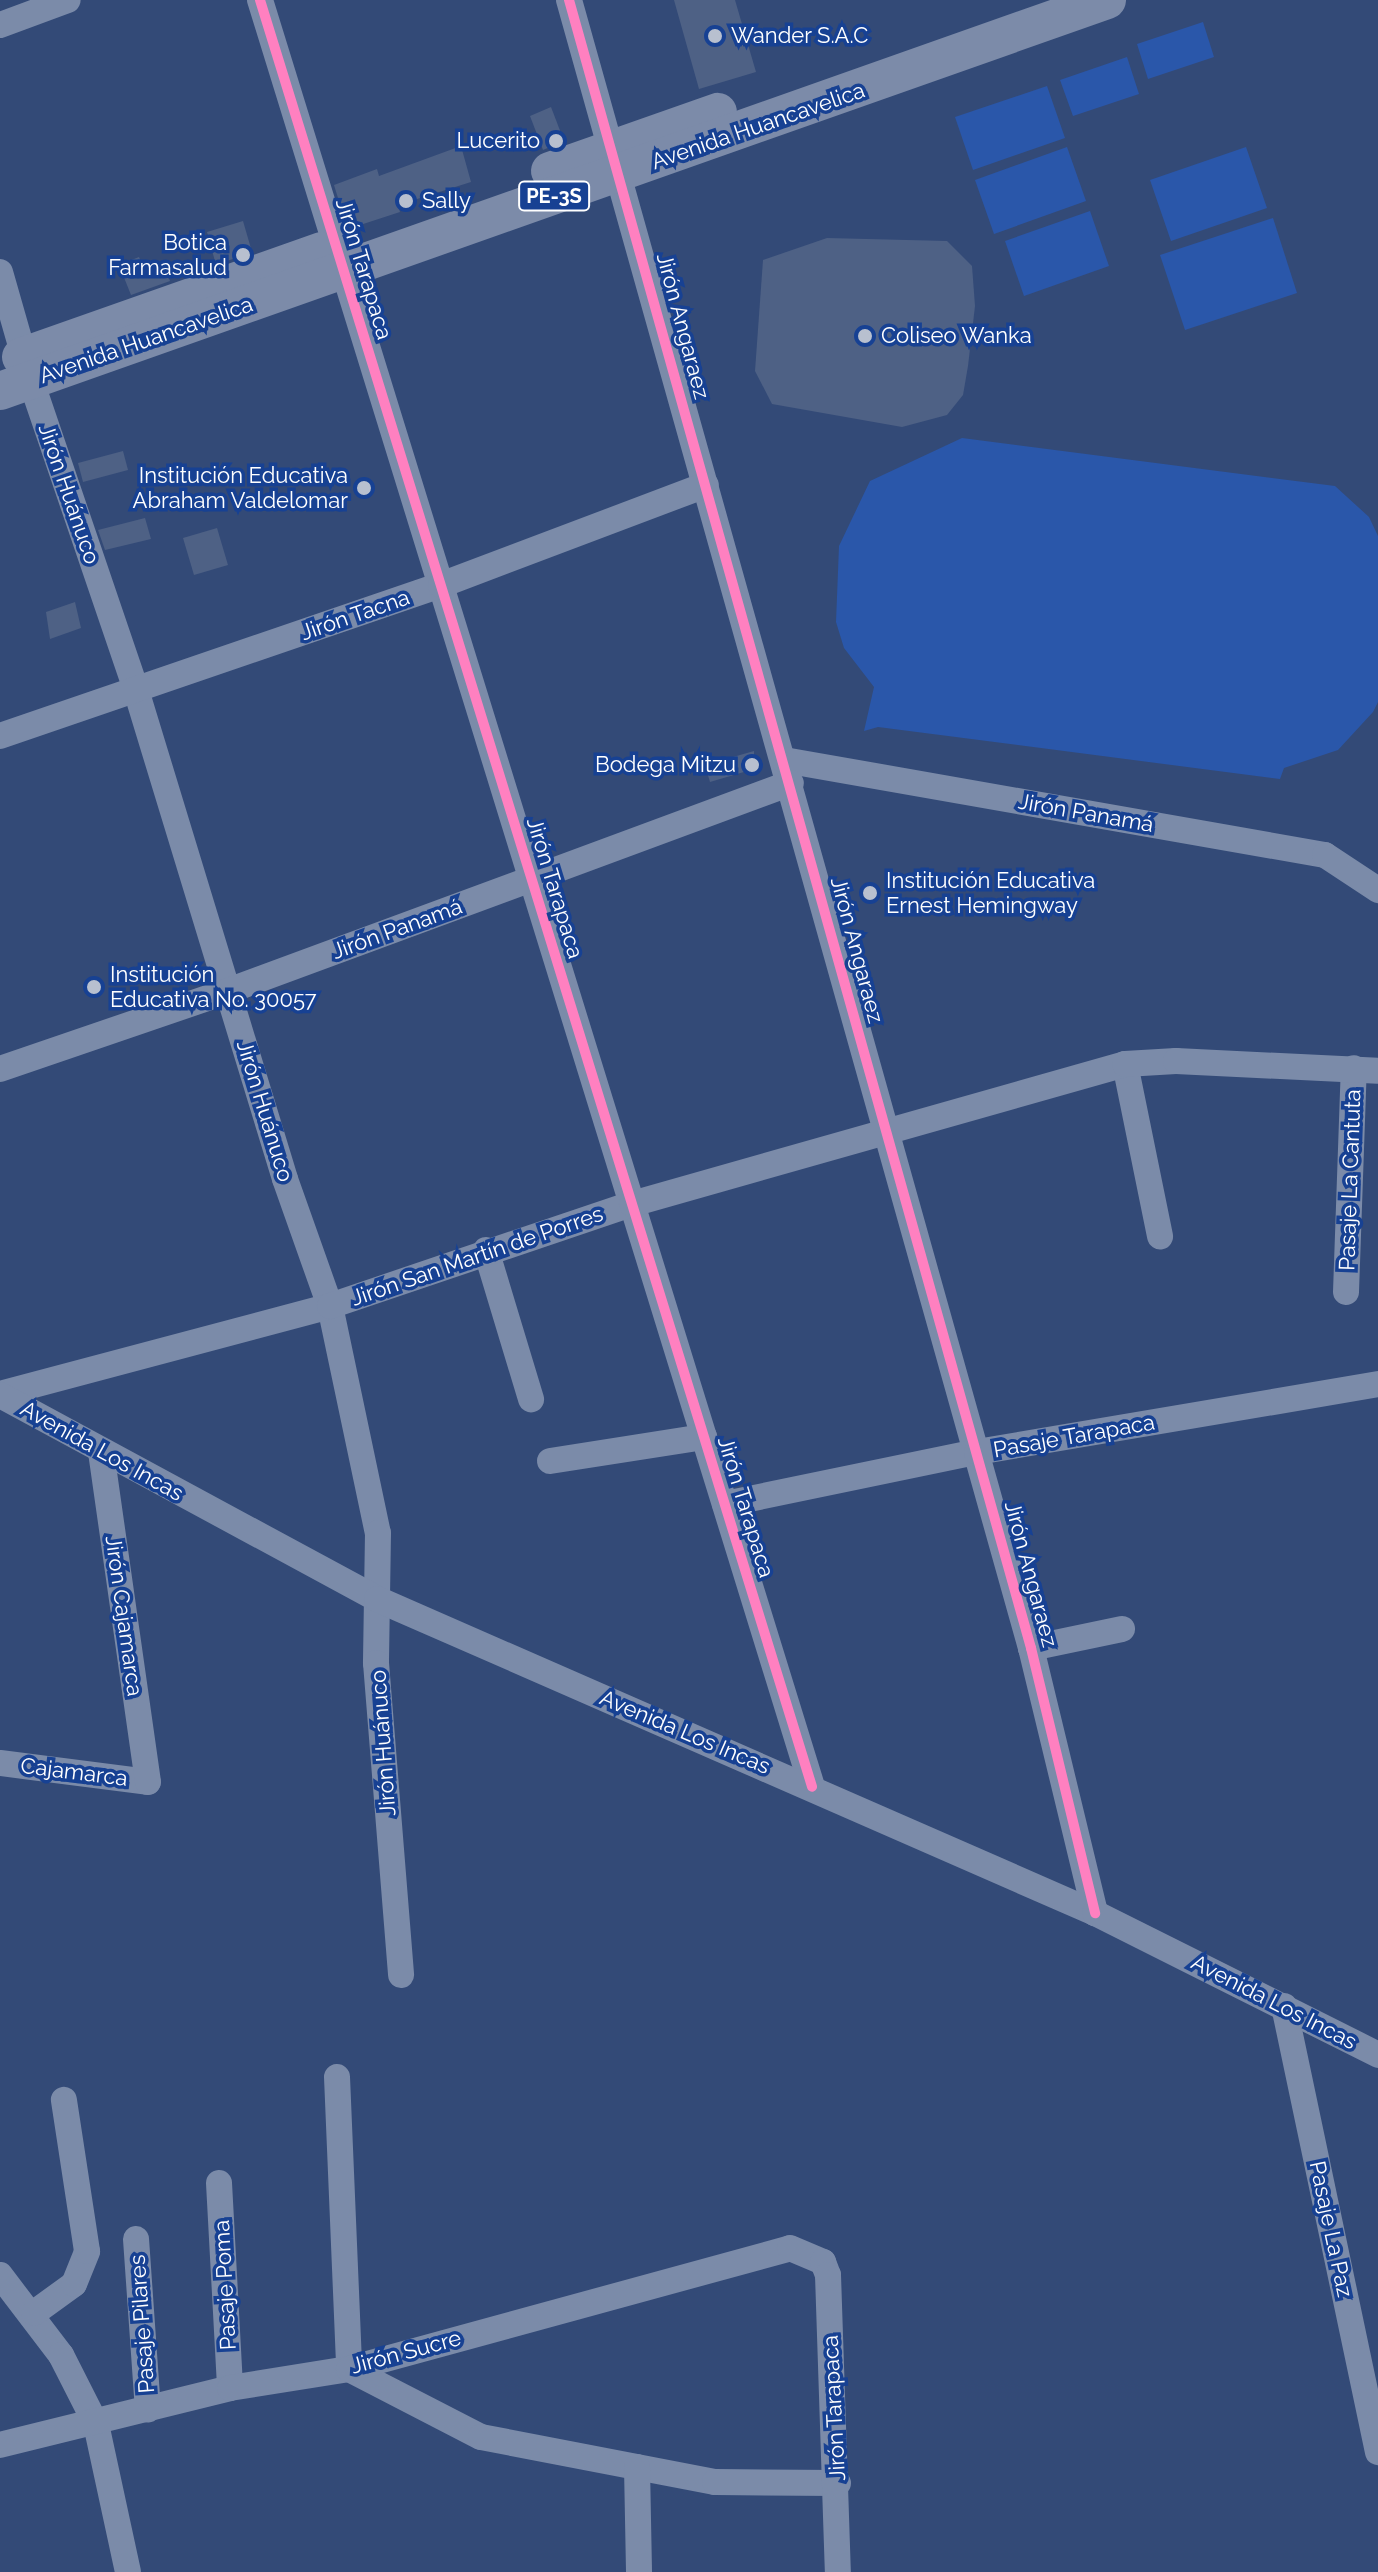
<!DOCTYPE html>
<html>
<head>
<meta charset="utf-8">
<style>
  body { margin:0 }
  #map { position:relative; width:1378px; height:2572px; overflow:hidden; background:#334a77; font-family:Raleway,sans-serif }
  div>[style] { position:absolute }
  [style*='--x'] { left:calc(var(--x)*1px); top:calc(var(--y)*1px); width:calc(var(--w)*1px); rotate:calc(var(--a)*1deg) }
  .green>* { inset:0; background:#2a57aa }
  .building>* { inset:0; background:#4e6185 }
  .minor>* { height:26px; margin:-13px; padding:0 13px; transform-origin:13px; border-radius:13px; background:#7b8ba9 }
  .highway>* { height:38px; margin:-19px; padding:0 19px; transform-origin:19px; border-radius:19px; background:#7c8ba9 }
  .cycleway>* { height:10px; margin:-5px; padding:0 5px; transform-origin:5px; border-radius:5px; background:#ff80c0 }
  .dots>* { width:22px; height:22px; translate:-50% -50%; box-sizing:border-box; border:4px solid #174193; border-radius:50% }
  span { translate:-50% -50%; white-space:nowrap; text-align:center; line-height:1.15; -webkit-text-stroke:7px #174193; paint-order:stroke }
  .shield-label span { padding:2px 6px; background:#174193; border:2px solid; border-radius:6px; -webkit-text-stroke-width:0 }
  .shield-label { font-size:20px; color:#fff; font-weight:700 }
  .poi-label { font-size:22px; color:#fff }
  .left { translate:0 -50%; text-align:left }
  .right { translate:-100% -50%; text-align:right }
  .street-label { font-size:22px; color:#fff }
</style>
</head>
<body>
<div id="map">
  <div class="green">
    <div style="clip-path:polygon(1203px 22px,1214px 57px,1148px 79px,1137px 44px)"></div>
    <div style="clip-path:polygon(1127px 57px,1139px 94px,1073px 116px,1060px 80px)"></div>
    <div style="clip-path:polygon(1047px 86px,1065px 138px,973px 170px,955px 117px)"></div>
    <div style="clip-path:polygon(1067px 147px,1086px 201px,994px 234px,975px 180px)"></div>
    <div style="clip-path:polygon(1246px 147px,1267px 208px,1171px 241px,1150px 180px)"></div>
    <div style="clip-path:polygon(1090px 211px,1109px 266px,1024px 296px,1005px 241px)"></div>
    <div style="clip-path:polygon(1273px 218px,1297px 293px,1185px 330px,1160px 255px)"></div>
    <div style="clip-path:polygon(962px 438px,1335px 486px,1369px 517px,1378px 536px,1378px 702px,1373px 712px,1338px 750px,1284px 768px,1280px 779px,878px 727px,864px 731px,874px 687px,844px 648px,836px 622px,839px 546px,870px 481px)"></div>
  </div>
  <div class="building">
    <div style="clip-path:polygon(674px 0,735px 0,756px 72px,699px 89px)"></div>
    <div style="clip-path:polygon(551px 107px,564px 141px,543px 150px,530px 116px)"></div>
    <div style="clip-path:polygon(461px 146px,471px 182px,398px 205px,400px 212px,357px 226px,345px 221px,334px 185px,377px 169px,379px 176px)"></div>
    <div style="clip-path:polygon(243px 221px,252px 252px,216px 265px,207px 232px)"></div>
    <div style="clip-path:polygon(827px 238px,947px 241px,972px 266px,975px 306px,968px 366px,963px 395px,947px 415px,902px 427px,772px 404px,755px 371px,763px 260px)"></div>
    <div style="clip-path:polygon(139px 257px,146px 274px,164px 266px,170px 281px,131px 295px,119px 265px)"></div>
    <div style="clip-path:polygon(123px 451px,128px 470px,83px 482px,78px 463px)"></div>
    <div style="clip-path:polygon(145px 518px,151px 539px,105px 550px,98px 530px)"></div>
    <div style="clip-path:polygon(217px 528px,228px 565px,194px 575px,183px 538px)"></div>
    <div style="clip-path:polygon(75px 602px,81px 628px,50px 639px,46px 612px)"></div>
    <div style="clip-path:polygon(754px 751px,754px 769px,710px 782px,705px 765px)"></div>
  </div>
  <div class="minor">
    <div style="--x:260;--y:0;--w:1870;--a:72.83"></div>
    <div style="--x:569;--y:0;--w:1712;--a:74.34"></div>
    <div style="--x:1031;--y:1648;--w:273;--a:76.4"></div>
    <div style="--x:0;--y:25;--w:72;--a:-20.2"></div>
    <div style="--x:0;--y:272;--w:113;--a:74.1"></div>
    <div style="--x:31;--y:381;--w:326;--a:71.2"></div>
    <div style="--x:136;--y:690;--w:511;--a:73.05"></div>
    <div style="--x:285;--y:1179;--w:135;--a:70.5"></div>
    <div style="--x:330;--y:1306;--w:232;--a:78.1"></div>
    <div style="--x:378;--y:1533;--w:130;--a:90.9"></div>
    <div style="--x:376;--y:1663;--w:313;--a:85.4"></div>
    <div style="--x:0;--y:736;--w:466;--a:-18.9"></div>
    <div style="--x:441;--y:585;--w:283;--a:-20.7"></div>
    <div style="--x:784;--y:760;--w:549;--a:9.96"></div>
    <div style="--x:1325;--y:855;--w:64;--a:33.4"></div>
    <div style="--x:1125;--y:1064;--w:176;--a:78.5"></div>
    <div style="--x:0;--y:1069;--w:241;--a:-18.9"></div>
    <div style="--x:228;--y:991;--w:600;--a:-20.28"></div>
    <div style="--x:486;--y:1250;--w:156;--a:73.2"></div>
    <div style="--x:1346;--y:1292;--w:224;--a:-88"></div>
    <div style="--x:0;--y:1394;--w:342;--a:-14.9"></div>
    <div style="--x:330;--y:1306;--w:319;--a:-18.7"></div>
    <div style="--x:632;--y:1204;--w:512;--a:-15.85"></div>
    <div style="--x:1125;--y:1064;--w:51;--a:-3.4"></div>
    <div style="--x:1176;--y:1061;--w:202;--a:2.8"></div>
    <div style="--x:0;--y:1395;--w:429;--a:28.4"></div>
    <div style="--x:377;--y:1599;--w:784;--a:23.62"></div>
    <div style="--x:1095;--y:1913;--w:317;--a:26.6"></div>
    <div style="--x:550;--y:1461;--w:156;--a:-8.9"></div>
    <div style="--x:725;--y:1504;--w:257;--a:-11.7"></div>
    <div style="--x:977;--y:1452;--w:407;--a:-9.6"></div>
    <div style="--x:1031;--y:1648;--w:93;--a:-11.8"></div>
    <div style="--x:0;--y:1763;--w:149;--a:7.3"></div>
    <div style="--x:148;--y:1782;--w:335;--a:-98.1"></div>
    <div style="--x:1284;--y:2006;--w:456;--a:78.1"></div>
    <div style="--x:337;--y:2077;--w:292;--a:87.6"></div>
    <div style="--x:349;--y:2369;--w:148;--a:27.3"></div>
    <div style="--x:481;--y:2437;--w:238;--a:10.9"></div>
    <div style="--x:715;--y:2482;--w:123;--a:0.5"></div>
    <div style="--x:219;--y:2183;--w:205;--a:86.9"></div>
    <div style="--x:136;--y:2239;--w:171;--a:86"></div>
    <div style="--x:0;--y:2275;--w:101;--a:52.7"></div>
    <div style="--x:61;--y:2355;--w:77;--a:63.1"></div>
    <div style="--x:96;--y:2424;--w:151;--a:77.8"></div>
    <div style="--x:34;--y:2313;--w:49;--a:-35.9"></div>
    <div style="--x:74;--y:2284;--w:35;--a:-68"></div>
    <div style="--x:87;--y:2251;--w:153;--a:-98.7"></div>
    <div style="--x:0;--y:2445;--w:237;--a:-13.9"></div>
    <div style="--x:230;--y:2388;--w:121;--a:-9.1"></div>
    <div style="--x:349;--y:2369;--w:457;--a:-15.3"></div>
    <div style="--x:790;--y:2248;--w:36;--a:23"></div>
    <div style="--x:823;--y:2262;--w:14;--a:69"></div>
    <div style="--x:828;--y:2275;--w:297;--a:88.1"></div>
    <div style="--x:637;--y:2467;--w:105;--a:88.9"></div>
  </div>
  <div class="highway">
    <div style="--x:550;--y:171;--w:178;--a:-19.4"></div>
    <div style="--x:21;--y:357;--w:319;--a:-19.4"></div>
    <div style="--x:0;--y:391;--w:1174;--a:-19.45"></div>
  </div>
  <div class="cycleway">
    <div style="--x:260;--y:0;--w:1870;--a:72.83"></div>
    <div style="--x:569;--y:0;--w:1712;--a:74.34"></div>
    <div style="--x:1031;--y:1648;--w:273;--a:76.4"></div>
  </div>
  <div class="dots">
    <div style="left:715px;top:36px;background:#b8c0cf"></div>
    <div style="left:556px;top:141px;background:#b8c0cf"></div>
    <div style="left:406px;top:201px;background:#b8c0cf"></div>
    <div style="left:243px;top:255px;background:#b8c0cf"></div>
    <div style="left:865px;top:336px;background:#b8c0cf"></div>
    <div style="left:364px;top:488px;background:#b8c0cf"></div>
    <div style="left:752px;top:765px;background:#b8c0cf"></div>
    <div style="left:870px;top:893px;background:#b8c0cf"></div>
    <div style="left:94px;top:987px;background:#b8c0cf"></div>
  </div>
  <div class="shield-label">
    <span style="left:554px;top:196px">PE-3S</span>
  </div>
  <div class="poi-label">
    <span class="left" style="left:731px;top:36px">Wander S.A.C</span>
    <span class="right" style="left:540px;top:141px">Lucerito</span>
    <span class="left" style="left:422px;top:201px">Sally</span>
    <span class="right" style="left:227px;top:255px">Botica<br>Farmasalud</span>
    <span class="left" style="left:881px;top:336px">Coliseo Wanka</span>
    <span class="right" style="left:348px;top:488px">Institución Educativa<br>Abraham Valdelomar</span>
    <span class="right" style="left:736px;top:765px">Bodega Mitzu</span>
    <span class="left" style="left:886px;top:893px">Institución Educativa<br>Ernest Hemingway</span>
    <span class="left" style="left:110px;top:987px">Institución<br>Educativa No. 30057</span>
  </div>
  <div class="street-label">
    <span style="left:758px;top:126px;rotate:-19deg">Avenida Huancavelica</span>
    <span style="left:364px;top:269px;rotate:73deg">Jirón Tarapaca</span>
    <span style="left:683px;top:326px;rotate:75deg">Jirón Angaraez</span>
    <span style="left:146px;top:340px;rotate:-19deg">Avenida Huancavelica</span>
    <span style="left:69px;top:494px;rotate:71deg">Jirón Huánuco</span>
    <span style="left:355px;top:615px;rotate:-19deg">Jirón Tacna</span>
    <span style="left:1086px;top:813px;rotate:10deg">Jirón Panamá</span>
    <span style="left:555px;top:888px;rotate:73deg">Jirón Tarapaca</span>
    <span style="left:397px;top:929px;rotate:-20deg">Jirón Panamá</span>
    <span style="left:857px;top:950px;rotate:75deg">Jirón Angaraez</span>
    <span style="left:265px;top:1111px;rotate:73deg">Jirón Huánuco</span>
    <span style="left:1350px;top:1180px;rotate:-88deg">Pasaje La Cantuta</span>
    <span style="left:477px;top:1256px;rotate:-19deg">Jirón San Martín de Porres</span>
    <span style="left:1074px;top:1436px;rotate:-10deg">Pasaje Tarapaca</span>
    <span style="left:102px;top:1451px;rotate:29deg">Avenida Los Incas</span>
    <span style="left:746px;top:1507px;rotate:73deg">Jirón Tarapaca</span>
    <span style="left:1031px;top:1574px;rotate:75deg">Jirón Angaraez</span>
    <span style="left:124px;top:1616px;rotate:82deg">Jirón Cajamarca</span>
    <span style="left:685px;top:1732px;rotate:23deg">Avenida Los Incas</span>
    <span style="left:383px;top:1743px;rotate:-94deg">Jirón Huánuco</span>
    <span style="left:74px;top:1772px;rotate:7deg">Cajamarca</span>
    <span style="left:1274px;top:2002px;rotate:27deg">Avenida Los Incas</span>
    <span style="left:1331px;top:2229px;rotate:78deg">Pasaje La Paz</span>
    <span style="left:225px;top:2285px;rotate:-93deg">Pasaje Poma</span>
    <span style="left:142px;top:2324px;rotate:-94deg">Pasaje Pilares</span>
    <span style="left:406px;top:2352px;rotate:-15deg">Jirón Sucre</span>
    <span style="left:834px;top:2408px;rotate:-93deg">Jirón Tarapaca</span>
  </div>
</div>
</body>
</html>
